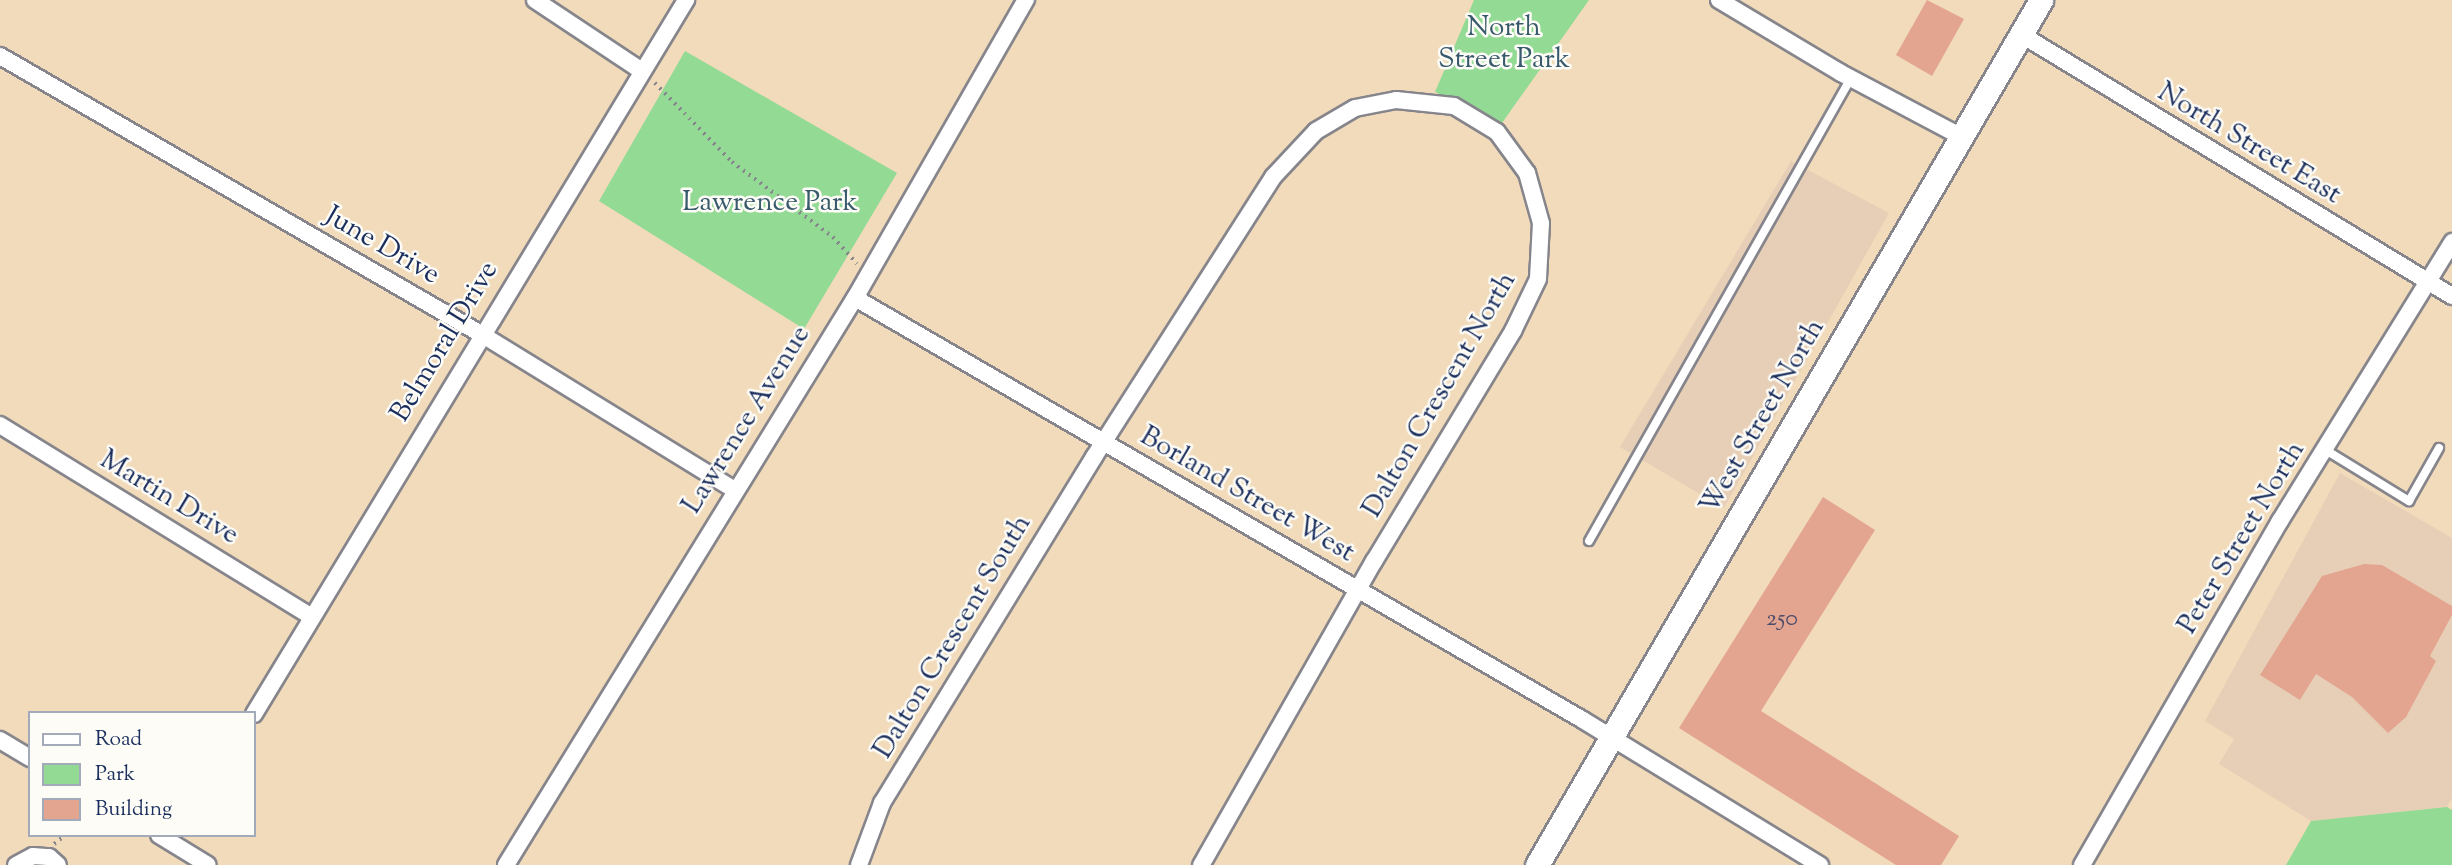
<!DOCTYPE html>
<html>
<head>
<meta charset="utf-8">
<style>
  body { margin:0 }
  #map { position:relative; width:2452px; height:865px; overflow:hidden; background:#f1dbba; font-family:"Sorts Mill Goudy",serif }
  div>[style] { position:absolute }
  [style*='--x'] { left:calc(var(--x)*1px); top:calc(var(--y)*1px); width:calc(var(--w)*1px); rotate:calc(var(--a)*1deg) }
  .built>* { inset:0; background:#e7cfb7 }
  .green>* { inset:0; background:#93da95 }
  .building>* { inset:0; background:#e3a590 }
  .path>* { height:3.5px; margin-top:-1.75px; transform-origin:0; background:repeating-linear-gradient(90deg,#86858c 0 2px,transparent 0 7px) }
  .roads { filter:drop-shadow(2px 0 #86858c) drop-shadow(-2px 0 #86858c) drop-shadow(0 2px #86858c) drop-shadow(0 -2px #86858c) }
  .service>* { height:8px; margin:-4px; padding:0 4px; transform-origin:4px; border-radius:4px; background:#fff }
  .minor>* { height:16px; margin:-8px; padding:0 8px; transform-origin:8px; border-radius:8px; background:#fff }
  .secondary>* { height:23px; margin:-11.5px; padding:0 11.5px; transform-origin:11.5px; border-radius:11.5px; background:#fff }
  span { translate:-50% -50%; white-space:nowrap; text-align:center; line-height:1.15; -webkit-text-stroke:5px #fdfcf7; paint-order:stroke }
  .number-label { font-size:24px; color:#4d4c6a }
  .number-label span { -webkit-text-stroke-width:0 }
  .park-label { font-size:28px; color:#395a6c }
  .street-label { font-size:28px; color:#1b2f5e }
  .legend { position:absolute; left:28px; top:711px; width:228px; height:126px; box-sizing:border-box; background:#fdfcf7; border:2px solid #a3aaba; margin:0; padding:9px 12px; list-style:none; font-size:21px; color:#1b2f5e }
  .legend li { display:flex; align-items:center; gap:14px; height:35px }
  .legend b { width:35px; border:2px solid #a3aaba }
</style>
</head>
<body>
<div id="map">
  <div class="built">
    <div style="clip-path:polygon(1791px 161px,1889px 213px,1724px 508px,1620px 447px)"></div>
    <div style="clip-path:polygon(2340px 473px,2452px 538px,2452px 798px,2447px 807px,2311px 821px,2219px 764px,2234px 739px,2205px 721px)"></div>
  </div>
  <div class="green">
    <div style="clip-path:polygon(1474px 0,1589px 0,1502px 123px,1435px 92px)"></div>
    <div style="clip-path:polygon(685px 51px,897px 173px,804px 329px,599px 201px)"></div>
    <div style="clip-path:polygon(2447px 807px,2452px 810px,2452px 865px,2286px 865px,2311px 821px)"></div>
  </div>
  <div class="building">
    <div style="clip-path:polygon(1927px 0,1964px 19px,1932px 76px,1896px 55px)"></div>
    <div style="clip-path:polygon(1823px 497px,1875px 530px,1761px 711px,1959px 836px,1941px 865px,1896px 865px,1679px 728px)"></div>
    <div style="clip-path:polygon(2364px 564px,2382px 565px,2452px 606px,2452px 615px,2430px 656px,2436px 661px,2406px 717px,2388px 733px,2352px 697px,2316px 674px,2300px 700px,2260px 675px,2322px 576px)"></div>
  </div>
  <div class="path">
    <div style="--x:655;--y:83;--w:110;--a:45.7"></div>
    <div style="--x:732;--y:162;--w:126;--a:36.6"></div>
    <div style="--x:833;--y:237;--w:36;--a:48"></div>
    <div style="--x:54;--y:844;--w:14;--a:-39"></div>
  </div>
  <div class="roads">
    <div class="service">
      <div style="--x:2324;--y:449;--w:100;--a:31.5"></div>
      <div style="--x:2409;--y:501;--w:61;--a:-60.5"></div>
      <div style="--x:1589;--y:541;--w:532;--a:-60.5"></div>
    </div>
    <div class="minor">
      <div style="--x:535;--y:0;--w:128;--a:33.6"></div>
      <div style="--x:1719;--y:0;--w:142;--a:30.9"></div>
      <div style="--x:1841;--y:73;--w:137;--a:27.9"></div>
      <div style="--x:2022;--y:35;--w:503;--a:31.26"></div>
      <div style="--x:0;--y:56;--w:556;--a:30.03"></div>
      <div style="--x:481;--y:334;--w:296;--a:31.6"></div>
      <div style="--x:855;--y:298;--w:841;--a:30.1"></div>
      <div style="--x:1583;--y:720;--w:278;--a:31.5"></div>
      <div style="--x:0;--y:425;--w:365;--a:31.6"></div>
      <div style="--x:254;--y:714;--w:835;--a:-58.82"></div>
      <div style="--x:0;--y:740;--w:35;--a:31"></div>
      <div style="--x:159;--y:835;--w:57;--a:31.5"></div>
      <div style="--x:16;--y:865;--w:19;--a:-28"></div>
      <div style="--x:33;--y:856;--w:16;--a:4"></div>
      <div style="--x:49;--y:857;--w:12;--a:42"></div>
      <div style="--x:506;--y:865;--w:666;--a:-58.39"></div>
      <div style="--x:855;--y:298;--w:344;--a:-60.2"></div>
      <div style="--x:859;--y:865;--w:66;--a:-69.6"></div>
      <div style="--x:882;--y:803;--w:406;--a:-58.5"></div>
      <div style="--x:1094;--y:457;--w:332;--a:-57.4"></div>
      <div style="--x:1273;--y:177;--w:63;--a:-46.9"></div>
      <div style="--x:1316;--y:131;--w:45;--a:-30.5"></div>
      <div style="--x:1355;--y:108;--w:42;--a:-11"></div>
      <div style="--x:1396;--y:100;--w:58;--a:5.9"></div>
      <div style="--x:1454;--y:106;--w:50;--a:31.2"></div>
      <div style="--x:1497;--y:132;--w:51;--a:53.8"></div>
      <div style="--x:1527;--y:173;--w:52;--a:74.4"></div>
      <div style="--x:1541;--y:223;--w:56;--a:93.1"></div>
      <div style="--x:1538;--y:279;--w:58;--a:115.7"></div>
      <div style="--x:1513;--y:331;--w:269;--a:121.1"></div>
      <div style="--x:1374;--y:561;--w:350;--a:119.6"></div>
      <div style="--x:2082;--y:865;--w:397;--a:-60.1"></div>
      <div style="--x:2280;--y:521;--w:328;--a:-58.3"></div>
    </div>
    <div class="secondary">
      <div style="--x:1537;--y:865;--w:1001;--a:-59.77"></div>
    </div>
  </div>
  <div class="number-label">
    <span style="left:1782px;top:620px">250</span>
  </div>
  <div class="park-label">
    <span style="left:1504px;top:44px">North<br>Street Park</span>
    <span style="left:770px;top:203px">Lawrence Park</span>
  </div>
  <div class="street-label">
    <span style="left:2249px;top:144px;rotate:31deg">North Street East</span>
    <span style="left:382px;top:246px;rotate:30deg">June Drive</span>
    <span style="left:445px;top:342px;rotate:-59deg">Belmoral Drive</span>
    <span style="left:1440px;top:395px;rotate:-60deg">Dalton Crescent North</span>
    <span style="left:1763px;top:417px;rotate:-60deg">West Street North</span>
    <span style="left:747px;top:420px;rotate:-58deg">Lawrence Avenue</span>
    <span style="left:1247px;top:495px;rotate:30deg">Borland Street West</span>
    <span style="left:169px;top:498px;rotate:31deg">Martin Drive</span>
    <span style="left:2242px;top:538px;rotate:-59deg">Peter Street North</span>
    <span style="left:953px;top:637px;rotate:-59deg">Dalton Crescent South</span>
  </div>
  <ul class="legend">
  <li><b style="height:9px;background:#fff"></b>Road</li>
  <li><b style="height:19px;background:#93da95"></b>Park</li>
  <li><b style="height:19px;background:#e3a590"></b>Building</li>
  </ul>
</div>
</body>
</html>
